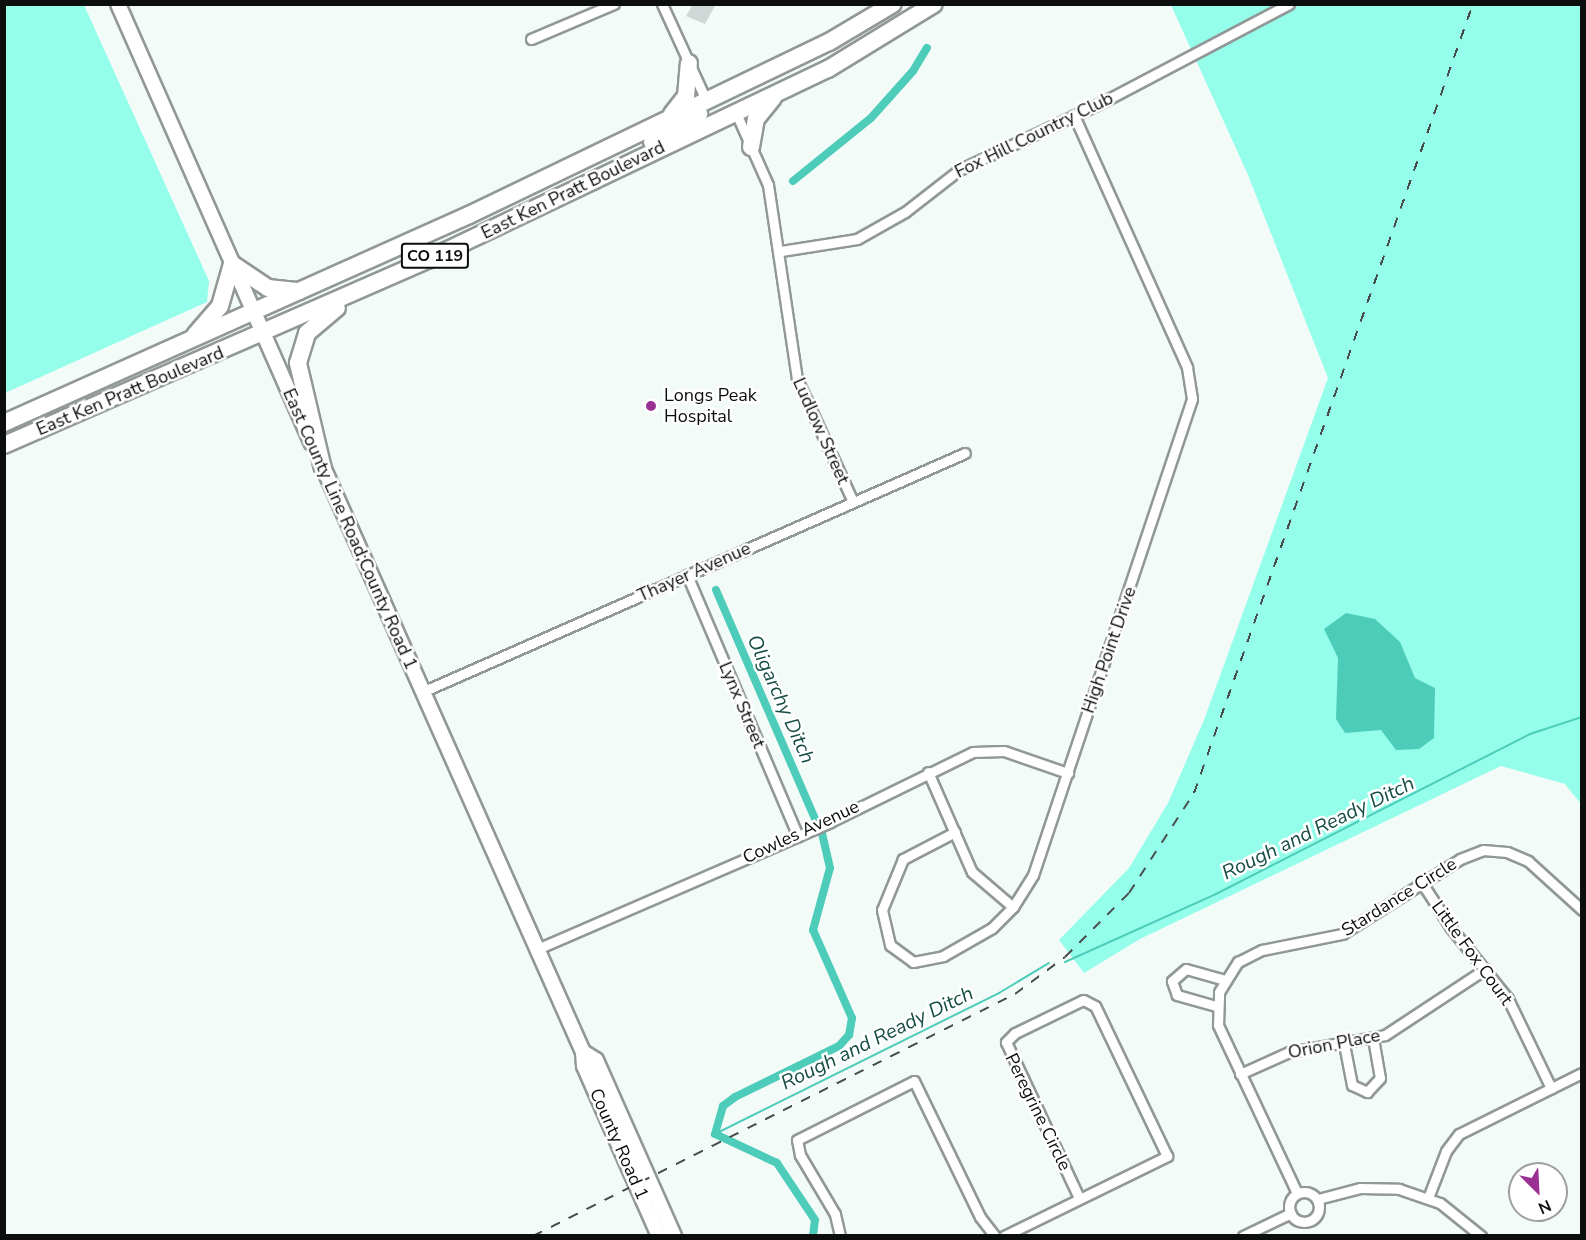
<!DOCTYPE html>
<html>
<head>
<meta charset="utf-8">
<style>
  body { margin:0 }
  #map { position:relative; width:1586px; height:1240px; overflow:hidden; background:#f3fbf9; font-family:"Nunito Sans",sans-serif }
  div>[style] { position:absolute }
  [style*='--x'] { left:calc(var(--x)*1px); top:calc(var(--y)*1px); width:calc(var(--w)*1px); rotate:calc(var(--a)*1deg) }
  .green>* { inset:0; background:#95feeb }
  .water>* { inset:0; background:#4dccb9 }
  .stream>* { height:2px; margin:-1px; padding:0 1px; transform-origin:1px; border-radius:1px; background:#4dccb9 }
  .canal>* { height:8px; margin:-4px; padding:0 4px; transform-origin:4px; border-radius:4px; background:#4dccb9 }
  .building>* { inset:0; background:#cfd8d6 }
  .roads { filter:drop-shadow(2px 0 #919897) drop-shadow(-2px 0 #919897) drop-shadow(0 2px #919897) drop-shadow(0 -2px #919897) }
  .street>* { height:9px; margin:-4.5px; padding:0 4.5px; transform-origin:4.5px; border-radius:4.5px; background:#fff }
  .street>.ring { margin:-4.5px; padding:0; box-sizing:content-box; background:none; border:9px solid #fff; border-radius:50% }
  .secondary>* { height:14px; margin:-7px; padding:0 7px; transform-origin:7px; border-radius:7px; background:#fff }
  .highway>* { height:16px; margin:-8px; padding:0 8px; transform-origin:8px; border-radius:8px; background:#fff }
  .rail>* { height:2px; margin-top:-1px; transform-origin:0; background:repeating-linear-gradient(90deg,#474c4a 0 10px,transparent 0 20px) }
  .dots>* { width:16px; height:16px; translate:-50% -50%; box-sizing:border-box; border:3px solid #fff; border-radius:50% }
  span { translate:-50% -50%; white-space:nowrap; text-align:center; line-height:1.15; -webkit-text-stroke:5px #fff; paint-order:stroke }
  .shield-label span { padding:2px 4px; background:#fff; border:2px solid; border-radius:4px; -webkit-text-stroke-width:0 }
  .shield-label { font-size:16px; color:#0b0e0d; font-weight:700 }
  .street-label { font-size:18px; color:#0b0e0d }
  .poi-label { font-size:18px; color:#0b0e0d }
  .left { translate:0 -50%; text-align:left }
  .water-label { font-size:20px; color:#164d44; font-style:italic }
  .frame { position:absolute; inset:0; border:6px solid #0b0e0d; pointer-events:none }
  .north { position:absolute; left:1508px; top:1162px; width:60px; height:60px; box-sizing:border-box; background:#fff; border:2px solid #9d9f9e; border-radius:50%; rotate:156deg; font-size:16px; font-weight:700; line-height:24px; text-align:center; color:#0b0e0d }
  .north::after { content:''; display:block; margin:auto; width:21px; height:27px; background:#9a3092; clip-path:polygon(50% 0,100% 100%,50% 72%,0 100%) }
</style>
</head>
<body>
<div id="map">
  <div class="green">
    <div style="clip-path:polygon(4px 5px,84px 5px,209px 281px,207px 302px,5px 393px)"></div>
    <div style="clip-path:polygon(1171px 5px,1581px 5px,1581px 804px,1565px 784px,1501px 766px,1140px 939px,1084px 973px,1059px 940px,1129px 868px,1168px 803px,1204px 720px,1328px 378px,1248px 175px)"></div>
  </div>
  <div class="water">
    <div style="clip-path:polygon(1346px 613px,1375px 619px,1400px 642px,1415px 678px,1435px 688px,1434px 738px,1419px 749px,1396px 750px,1381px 730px,1345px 733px,1336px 719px,1338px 658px,1324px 629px)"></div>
  </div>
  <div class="stream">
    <div style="--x:1065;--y:962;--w:163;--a:-24.2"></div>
    <div style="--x:1214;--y:895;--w:355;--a:-27"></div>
    <div style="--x:1530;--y:734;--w:55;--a:-18.1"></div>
    <div style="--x:715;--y:1134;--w:317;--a:-26.4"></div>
    <div style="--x:999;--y:993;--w:58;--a:-31"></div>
  </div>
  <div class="canal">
    <div style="--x:793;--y:181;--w:100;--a:-38.9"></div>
    <div style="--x:871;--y:118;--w:63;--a:-48.2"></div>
    <div style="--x:913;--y:71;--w:27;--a:-59"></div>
    <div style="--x:716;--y:590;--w:252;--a:66.6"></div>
    <div style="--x:813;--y:1236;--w:16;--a:-83"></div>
    <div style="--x:815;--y:1220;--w:69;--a:-123.7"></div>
    <div style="--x:777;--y:1163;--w:68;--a:-154.9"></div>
    <div style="--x:715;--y:1134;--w:29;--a:-74"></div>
    <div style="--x:723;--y:1106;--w:15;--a:-37"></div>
    <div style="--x:735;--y:1097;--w:116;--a:-26.1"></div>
    <div style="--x:839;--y:1046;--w:15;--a:-48"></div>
    <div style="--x:849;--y:1035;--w:17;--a:-80"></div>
    <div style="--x:852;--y:1018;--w:96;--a:-113.9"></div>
    <div style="--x:813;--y:930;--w:64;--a:-74.7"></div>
    <div style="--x:830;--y:868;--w:36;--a:-103"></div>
  </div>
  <div class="building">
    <div style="clip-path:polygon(693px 4px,716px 4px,705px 24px,686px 16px)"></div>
  </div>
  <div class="roads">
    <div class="street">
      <div style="--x:662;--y:4;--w:106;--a:65.4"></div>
      <div style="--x:531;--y:39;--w:90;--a:-22.9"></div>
      <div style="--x:736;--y:113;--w:79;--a:66"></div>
      <div style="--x:768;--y:185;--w:196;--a:81.5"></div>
      <div style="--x:797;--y:379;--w:135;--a:65.5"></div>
      <div style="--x:781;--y:251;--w:77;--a:-9"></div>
      <div style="--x:857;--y:239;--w:55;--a:-29.4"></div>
      <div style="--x:905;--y:212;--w:68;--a:-37.9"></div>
      <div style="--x:959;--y:170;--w:159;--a:-25.3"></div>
      <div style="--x:1103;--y:102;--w:210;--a:-27.8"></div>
      <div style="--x:687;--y:575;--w:284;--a:67"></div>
      <div style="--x:422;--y:692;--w:593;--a:-23.76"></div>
      <div style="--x:928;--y:772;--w:109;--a:66.3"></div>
      <div style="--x:972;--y:872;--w:54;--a:40.5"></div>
      <div style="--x:955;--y:832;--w:59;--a:152.6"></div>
      <div style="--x:903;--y:859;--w:55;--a:112.4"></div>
      <div style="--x:882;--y:910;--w:36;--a:77"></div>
      <div style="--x:890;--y:945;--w:29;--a:36"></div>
      <div style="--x:913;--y:962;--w:31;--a:-11"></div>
      <div style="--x:943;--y:956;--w:56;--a:-29.7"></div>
      <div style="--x:992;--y:928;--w:30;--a:-45"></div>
      <div style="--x:1013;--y:907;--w:38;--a:-58"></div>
      <div style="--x:1033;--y:875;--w:502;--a:-71.53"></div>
      <div style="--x:1192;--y:399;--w:32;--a:-99"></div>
      <div style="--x:1187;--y:367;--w:276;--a:-114.2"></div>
      <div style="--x:1422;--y:883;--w:54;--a:57.2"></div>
      <div style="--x:1451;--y:928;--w:91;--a:51.2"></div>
      <div style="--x:1508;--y:999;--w:99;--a:64.2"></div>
      <div style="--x:537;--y:949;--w:319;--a:-23.4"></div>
      <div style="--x:830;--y:822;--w:159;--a:-26.1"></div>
      <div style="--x:973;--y:752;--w:31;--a:-2"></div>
      <div style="--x:1004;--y:751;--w:68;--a:19"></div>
      <div style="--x:1216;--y:1006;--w:41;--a:-164.2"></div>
      <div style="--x:1177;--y:995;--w:15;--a:-110"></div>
      <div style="--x:1172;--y:981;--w:18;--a:-41"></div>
      <div style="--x:1186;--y:969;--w:41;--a:15.8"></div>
      <div style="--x:1344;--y:1044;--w:42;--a:79"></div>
      <div style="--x:1352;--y:1085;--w:17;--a:25"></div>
      <div style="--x:1367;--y:1092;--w:19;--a:-47"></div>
      <div style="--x:1380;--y:1078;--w:40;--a:-100"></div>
      <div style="--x:1240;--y:1074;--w:54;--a:-24.2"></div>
      <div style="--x:1289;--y:1052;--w:97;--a:-10"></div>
      <div style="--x:1385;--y:1035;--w:120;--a:-33.4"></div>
      <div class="ring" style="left:1289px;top:1192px;width:21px;height:21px"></div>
      <div style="--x:1297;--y:1193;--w:186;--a:-115.2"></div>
      <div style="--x:1218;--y:1025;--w:33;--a:-88"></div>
      <div style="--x:1219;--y:992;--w:36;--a:-58"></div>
      <div style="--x:1238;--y:962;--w:27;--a:-27"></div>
      <div style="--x:1262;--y:950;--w:82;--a:-11.3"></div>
      <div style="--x:1342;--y:934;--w:140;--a:-32.4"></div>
      <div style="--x:1460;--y:859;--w:25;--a:-21"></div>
      <div style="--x:1483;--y:850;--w:24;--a:5"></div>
      <div style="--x:1507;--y:852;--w:23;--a:23"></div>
      <div style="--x:1528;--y:861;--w:73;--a:42.2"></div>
      <div style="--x:1428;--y:1198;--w:50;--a:-69"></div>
      <div style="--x:1446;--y:1151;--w:21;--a:-53"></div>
      <div style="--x:1459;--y:1134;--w:137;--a:-26.4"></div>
      <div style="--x:1318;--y:1199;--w:43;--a:-14.7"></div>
      <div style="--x:1360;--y:1188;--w:39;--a:1"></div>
      <div style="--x:1399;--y:1189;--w:43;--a:18.9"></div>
      <div style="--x:1440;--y:1203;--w:53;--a:38.8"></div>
      <div style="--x:840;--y:1236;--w:23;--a:-103"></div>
      <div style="--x:835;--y:1214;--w:69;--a:-120.7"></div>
      <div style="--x:800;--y:1155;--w:15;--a:-101"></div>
      <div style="--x:797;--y:1140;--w:131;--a:-26.8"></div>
      <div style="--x:914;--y:1081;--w:151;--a:64.1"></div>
      <div style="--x:980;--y:1217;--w:24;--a:52"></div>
      <div style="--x:1004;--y:1236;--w:182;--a:-26.1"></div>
      <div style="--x:1167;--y:1156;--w:166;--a:-115.6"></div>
      <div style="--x:1095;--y:1006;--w:13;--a:-153"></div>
      <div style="--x:1083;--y:1000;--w:76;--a:154.1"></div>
      <div style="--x:1015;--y:1033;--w:13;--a:135"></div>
      <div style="--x:1006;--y:1042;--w:172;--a:64.9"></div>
      <div style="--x:1243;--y:1236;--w:53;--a:-25.6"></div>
    </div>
    <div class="secondary">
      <div style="--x:118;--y:4;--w:480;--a:66.2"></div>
      <div style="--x:320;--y:460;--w:648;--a:66.05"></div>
      <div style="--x:583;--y:1052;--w:14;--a:86"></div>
      <div style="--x:584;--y:1066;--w:186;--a:66.2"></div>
      <div style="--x:583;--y:1052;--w:15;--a:32"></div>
      <div style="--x:596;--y:1060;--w:193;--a:66.1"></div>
    </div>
    <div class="highway">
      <div style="--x:672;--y:114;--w:23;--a:-52"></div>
      <div style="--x:686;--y:96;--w:33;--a:-85"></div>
      <div style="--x:652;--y:142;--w:55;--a:-30.8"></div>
      <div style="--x:751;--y:147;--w:28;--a:-80"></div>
      <div style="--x:756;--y:119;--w:27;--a:-51"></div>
      <div style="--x:195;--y:335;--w:38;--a:-49"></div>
      <div style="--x:220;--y:306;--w:44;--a:-74.1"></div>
      <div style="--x:232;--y:264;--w:43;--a:33.7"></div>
      <div style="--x:268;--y:288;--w:31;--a:6"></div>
      <div style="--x:4;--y:423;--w:509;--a:-24.1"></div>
      <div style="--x:469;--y:215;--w:399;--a:-25.7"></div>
      <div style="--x:829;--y:42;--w:74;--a:-30.7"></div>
      <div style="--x:4;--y:445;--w:462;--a:-23.6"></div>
      <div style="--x:427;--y:260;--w:444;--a:-25.5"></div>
      <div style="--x:828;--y:69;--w:124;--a:-31.5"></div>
      <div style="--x:323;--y:469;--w:109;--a:-103.3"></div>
      <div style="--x:298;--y:363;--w:31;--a:-73"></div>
      <div style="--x:307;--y:333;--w:39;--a:-40"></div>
    </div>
  </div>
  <div class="rail">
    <div style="--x:533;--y:1236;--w:539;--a:-26.66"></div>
    <div style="--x:1015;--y:994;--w:62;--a:-36.5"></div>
    <div style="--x:1065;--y:957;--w:91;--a:-45"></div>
    <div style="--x:1129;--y:893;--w:119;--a:-57"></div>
    <div style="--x:1194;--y:793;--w:837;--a:-70.53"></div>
  </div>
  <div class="dots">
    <div style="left:651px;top:406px;background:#9a3092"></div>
  </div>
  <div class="shield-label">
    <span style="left:435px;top:256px">CO 119</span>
  </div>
  <div class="street-label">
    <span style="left:1034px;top:135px;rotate:-26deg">Fox Hill Country Club</span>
    <span style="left:573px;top:190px;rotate:-26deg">East Ken Pratt Boulevard</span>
    <span style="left:130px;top:391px;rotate:-23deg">East Ken Pratt Boulevard</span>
    <span style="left:821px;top:431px;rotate:66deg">Ludlow Street</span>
    <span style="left:350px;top:529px;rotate:66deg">East County Line Road;County Road 1</span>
    <span style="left:694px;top:572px;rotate:-24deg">Thayer Avenue</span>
    <span style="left:1109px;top:650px;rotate:-71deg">High Point Drive</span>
    <span style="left:742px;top:705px;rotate:67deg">Lynx Street</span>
    <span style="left:801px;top:832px;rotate:-25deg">Cowles Avenue</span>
    <span style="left:1399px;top:897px;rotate:-32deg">Stardance Circle</span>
    <span style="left:1472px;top:953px;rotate:54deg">Little Fox Court</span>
    <span style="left:1334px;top:1044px;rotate:-11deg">Orion Place</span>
    <span style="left:1038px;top:1112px;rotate:64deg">Peregrine Circle</span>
    <span style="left:619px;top:1144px;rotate:66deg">County Road 1</span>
  </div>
  <div class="poi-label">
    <span class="left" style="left:664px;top:406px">Longs Peak<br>Hospital</span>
  </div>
  <div class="water-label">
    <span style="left:781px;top:699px;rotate:66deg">Oligarchy Ditch</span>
    <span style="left:1318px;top:828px;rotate:-26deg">Rough and Ready Ditch</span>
    <span style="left:877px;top:1038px;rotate:-26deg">Rough and Ready Ditch</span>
  </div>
  <div class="frame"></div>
  <div class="north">N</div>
</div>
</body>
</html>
